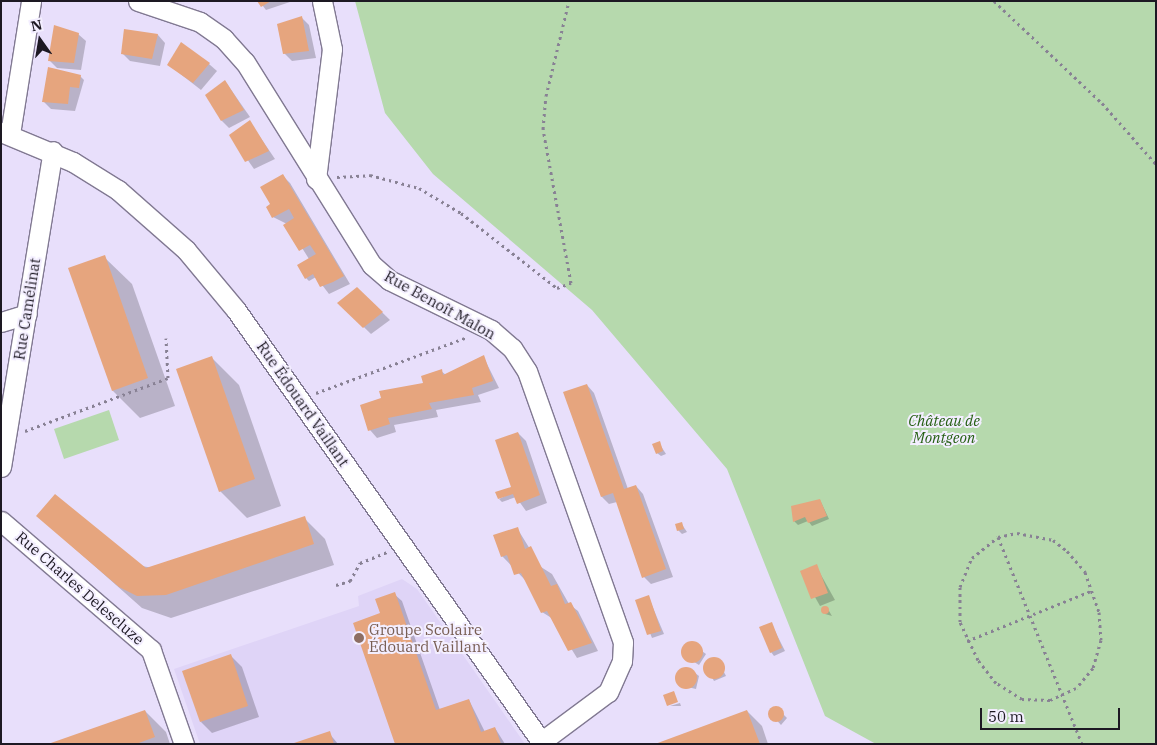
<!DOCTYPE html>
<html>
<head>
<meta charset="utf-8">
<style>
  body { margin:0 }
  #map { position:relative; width:1157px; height:745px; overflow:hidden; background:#e8dffb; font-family:"IBM Plex Serif",serif }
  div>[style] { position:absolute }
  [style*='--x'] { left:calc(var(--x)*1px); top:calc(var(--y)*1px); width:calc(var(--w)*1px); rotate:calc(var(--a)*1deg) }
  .built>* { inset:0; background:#dfd4f7 }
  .green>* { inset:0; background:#b6d9ad }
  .shadow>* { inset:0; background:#0003 }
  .building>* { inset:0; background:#e6a57e }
  .round { border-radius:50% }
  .path>* { height:3px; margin-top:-1.5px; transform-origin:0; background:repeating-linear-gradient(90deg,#888194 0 2.5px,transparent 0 6.5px) }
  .roads { filter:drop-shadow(1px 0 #817992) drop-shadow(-1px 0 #817992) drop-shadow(0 1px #817992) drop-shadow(0 -1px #817992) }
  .street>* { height:19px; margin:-9.5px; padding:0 9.5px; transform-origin:9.5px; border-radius:9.5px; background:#fff }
  .dots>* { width:14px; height:14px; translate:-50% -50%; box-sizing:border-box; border:2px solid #f3eeff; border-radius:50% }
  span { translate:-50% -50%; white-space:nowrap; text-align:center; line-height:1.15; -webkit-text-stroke:4px #f3eeff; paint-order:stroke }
  .street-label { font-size:15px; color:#1d1923 }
  .park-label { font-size:15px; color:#266014; font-style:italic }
  .education-label { font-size:15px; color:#785e54 }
  .left { translate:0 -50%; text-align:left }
  .frame { position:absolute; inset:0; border:2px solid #1d1923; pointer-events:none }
  .north { position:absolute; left:15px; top:15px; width:50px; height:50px; -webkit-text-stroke:4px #f3eeff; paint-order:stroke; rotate:347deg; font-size:14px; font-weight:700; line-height:20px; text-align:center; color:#1d1923 }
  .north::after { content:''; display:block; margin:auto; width:18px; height:22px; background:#1d1923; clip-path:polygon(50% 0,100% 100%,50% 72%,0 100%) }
  .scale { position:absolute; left:980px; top:708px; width:140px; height:22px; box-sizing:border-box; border:2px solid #1d1923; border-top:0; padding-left:6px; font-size:15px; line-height:18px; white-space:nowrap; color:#1d1923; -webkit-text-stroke:4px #f3eeff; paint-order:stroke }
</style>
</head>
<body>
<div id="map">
  <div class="built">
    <div style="clip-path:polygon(402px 579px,417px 589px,525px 744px,200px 744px,174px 669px,359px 606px,358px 596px)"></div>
  </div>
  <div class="green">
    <div style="clip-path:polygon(355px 1px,1156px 1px,1156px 744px,876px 744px,825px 716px,727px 469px,592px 310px,433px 174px,385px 113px)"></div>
    <div style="clip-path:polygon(109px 410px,119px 440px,64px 459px,54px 429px)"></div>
  </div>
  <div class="shadow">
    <div style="clip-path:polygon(259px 1px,293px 1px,266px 10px)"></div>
    <div style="clip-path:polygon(302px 18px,309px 25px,316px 58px,292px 61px,284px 53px)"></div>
    <div style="clip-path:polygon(125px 30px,158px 35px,165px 43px,160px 66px,130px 61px,123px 54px)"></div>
    <div style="clip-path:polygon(78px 34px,86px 41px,81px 70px,57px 68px,50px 61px)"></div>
    <div style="clip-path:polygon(209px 64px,217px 71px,201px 90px,169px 65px)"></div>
    <div style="clip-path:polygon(80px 76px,84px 80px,75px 111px,51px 109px,44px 102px)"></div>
    <div style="clip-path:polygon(225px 81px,250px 117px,229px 128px,222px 121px)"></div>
    <div style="clip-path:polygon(250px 122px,275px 159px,254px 169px,231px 136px)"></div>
    <div style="clip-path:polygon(283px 176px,290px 183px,350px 284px,329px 294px,316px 277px,309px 281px,306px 278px,309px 259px,287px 224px,273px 217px,272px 205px)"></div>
    <div style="clip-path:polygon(104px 257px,132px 284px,175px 406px,140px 418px,113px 391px,70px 269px)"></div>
    <div style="clip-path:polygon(357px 288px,390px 320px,371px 334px,339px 303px)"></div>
    <div style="clip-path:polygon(483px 356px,499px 388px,478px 395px,481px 402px,436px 410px,438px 417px,394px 425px,396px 432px,377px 438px,370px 430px,441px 371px,446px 375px)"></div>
    <div style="clip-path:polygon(212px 358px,239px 385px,281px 506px,247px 518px,220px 491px)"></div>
    <div style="clip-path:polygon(587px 385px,594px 393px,628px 489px,636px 486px,643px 494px,673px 577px,651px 584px,644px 577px,617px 502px,609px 504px,602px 497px)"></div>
    <div style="clip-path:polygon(518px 433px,526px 441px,547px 503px,526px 511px,516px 497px,502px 502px,499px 499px,514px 492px)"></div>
    <div style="clip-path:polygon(659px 443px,666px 454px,661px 456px,657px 453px)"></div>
    <div style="clip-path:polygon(820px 500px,829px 519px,812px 526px,808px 521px,798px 525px,794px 521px,792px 507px)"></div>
    <div style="clip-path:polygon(38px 516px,136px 565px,159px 569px,304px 518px,325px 539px,334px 565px,171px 618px,142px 608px)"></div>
    <div style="clip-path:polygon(681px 523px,687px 532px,682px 534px,678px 530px)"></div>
    <div style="clip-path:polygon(517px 528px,541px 567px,552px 574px,569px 604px,578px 611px,598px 651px,577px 658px,553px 619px,542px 612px,526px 581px,502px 556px)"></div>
    <div style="clip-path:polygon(816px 566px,835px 600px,820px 606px,801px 572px)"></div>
    <div style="clip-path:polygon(394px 594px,402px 601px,440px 710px,469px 700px,485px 732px,495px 728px,505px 744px,396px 744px,382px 614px)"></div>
    <div style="clip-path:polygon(648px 596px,664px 634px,652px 638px,637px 601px)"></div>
    <div style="clip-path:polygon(826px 608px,829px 611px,832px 616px,825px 614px)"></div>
    <div style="clip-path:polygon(771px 623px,785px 651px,774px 656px,771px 652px)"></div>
    <div style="clip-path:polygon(691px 643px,706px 654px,699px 665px,683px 655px)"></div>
    <div style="clip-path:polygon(230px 655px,242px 667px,259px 717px,212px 733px,201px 722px)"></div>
    <div style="clip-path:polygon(717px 659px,726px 676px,714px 681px,705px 665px)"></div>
    <div style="clip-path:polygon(688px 668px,699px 676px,696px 689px,679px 685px,680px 671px)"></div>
    <div style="clip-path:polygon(680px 703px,681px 706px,670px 706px)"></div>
    <div style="clip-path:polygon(777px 708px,787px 718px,781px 725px,770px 713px)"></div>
    <div style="clip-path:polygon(145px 711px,166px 732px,170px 744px,51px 744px)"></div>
    <div style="clip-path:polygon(747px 711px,762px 726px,768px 744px,658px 744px)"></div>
    <div style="clip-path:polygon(329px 733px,338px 744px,297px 744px)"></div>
  </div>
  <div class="building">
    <div style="clip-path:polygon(257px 1px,271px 1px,261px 7px)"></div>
    <div style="clip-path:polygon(302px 16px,309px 51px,283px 54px,277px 24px)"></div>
    <div style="clip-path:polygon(54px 25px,79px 33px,74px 63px,48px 61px)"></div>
    <div style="clip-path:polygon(124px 29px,158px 34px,152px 59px,121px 54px)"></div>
    <div style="clip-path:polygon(181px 42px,210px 63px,193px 83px,167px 65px)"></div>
    <div style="clip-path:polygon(48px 67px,81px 75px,79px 88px,70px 87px,68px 104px,42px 102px)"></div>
    <div style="clip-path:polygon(225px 80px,244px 110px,221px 121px,205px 95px)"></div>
    <div style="clip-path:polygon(250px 120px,269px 151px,245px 162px,229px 135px)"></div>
    <div style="clip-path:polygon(283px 174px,344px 276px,333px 282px,320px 287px,313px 274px,305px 279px,297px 265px,316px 254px,310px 245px,299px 251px,283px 225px,294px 218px,289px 209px,272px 218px,266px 207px,270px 204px,260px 187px)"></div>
    <div style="clip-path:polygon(105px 255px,148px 378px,112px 391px,68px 268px)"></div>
    <div style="clip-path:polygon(357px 287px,383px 312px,363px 328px,337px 303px)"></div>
    <div style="clip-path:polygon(484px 355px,493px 381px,472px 388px,474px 395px,429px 403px,432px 409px,388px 418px,390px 424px,368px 431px,360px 405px,381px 398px,379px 391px,423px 383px,421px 376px,442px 369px,443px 375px)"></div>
    <div style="clip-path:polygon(212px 356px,255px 479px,219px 492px,176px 369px)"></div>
    <div style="clip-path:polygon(587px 384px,624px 489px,636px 485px,666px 569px,642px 578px,613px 493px,601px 497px,563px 392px)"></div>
    <div style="clip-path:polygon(518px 432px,540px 495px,517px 504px,513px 494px,498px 499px,495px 492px,511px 487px,495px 440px)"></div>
    <div style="clip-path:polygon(660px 441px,663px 451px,656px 454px,652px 444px)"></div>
    <div style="clip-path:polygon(55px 494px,146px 568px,305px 516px,314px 544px,166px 595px,137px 596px,119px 587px,36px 516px)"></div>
    <div style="clip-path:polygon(820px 499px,827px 516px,808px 523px,805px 517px,793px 522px,791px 506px)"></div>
    <div style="clip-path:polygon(682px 522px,684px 529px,677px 531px,675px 524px)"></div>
    <div style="clip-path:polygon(518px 527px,525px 549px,531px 546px,551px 586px,557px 584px,565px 604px,571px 602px,592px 643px,568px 651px,547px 611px,541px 613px,521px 573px,514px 575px,507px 555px,501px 557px,493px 535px)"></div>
    <div style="clip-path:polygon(817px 564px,828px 593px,811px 599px,800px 571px)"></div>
    <div style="clip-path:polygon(395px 592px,436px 710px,469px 699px,481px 732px,495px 727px,501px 744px,395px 744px,353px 623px,380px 613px,375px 599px)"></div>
    <div style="clip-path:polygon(649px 595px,661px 631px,647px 635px,635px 600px)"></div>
    <div class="round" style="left:821px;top:606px;width:8px;height:8px"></div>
    <div style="clip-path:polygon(772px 622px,782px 648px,770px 653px,759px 627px)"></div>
    <div class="round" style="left:681px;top:641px;width:22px;height:22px"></div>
    <div style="clip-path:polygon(231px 654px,248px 706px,200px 722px,182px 671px)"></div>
    <div class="round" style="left:703px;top:657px;width:22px;height:22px"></div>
    <div class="round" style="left:675px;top:667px;width:22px;height:22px"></div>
    <div style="clip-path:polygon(674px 691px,678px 702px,667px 706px,663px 695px)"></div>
    <div class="round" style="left:768px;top:706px;width:16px;height:16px"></div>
    <div style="clip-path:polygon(145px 710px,155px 737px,136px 744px,48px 744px)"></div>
    <div style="clip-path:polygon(747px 710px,760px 744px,655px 744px)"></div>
    <div style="clip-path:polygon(330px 731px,334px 744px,294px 744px,294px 743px)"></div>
  </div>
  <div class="path">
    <div style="--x:994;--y:1;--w:149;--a:43.4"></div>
    <div style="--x:1102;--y:103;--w:81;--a:48.5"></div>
    <div style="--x:337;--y:177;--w:33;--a:-3"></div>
    <div style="--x:370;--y:175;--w:51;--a:14.9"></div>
    <div style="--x:419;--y:188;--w:49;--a:30.8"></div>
    <div style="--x:461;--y:213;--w:122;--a:38"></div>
    <div style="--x:557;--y:288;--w:15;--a:-20"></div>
    <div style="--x:571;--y:283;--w:157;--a:-100.3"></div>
    <div style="--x:543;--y:129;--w:33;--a:-85"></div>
    <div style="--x:546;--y:96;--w:98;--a:-76.4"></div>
    <div style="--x:316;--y:393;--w:159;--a:-20.3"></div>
    <div style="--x:25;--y:431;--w:153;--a:-20.3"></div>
    <div style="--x:168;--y:378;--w:40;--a:-92.9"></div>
    <div style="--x:1017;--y:533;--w:37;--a:11"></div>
    <div style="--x:1053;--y:540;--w:18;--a:38"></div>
    <div style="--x:1067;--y:551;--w:28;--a:49"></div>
    <div style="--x:1085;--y:572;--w:42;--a:70.7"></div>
    <div style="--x:1099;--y:612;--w:28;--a:86"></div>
    <div style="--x:1101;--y:640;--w:29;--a:106"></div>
    <div style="--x:1093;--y:668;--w:26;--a:130"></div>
    <div style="--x:1076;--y:688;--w:29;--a:155"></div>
    <div style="--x:1050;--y:700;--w:28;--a:-178"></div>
    <div style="--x:1022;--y:699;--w:31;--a:-148"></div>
    <div style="--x:996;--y:683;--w:29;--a:-128"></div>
    <div style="--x:978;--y:660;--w:42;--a:-115.3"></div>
    <div style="--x:960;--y:622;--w:35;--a:-90"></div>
    <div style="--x:960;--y:587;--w:31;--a:-68"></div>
    <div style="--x:972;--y:558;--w:33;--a:-39"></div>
    <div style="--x:998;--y:537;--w:19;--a:-12"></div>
    <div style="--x:998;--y:537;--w:223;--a:67.9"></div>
    <div style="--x:336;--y:585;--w:15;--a:-16"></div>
    <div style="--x:350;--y:581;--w:21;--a:-61"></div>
    <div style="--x:360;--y:563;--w:29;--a:-22"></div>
    <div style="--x:967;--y:641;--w:136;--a:-22"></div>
  </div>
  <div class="roads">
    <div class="street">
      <div style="--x:138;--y:1;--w:65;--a:18.7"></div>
      <div style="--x:200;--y:22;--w:29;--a:35"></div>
      <div style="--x:224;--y:39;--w:31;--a:48"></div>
      <div style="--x:245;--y:62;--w:239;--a:58"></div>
      <div style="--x:372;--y:265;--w:23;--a:41"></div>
      <div style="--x:389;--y:280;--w:114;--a:26.1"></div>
      <div style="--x:491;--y:330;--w:28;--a:41"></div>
      <div style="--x:512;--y:348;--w:27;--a:57"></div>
      <div style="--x:527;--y:371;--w:288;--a:70.5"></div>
      <div style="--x:623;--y:642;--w:19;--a:93"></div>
      <div style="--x:622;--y:661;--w:34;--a:114"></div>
      <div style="--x:608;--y:692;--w:84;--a:143.3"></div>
      <div style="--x:1;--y:132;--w:78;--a:22.6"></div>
      <div style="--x:73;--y:162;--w:53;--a:31.9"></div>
      <div style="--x:118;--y:190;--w:91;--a:41.4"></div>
      <div style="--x:186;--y:250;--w:78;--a:50.2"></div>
      <div style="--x:236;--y:310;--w:532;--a:54.73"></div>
      <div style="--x:10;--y:134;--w:135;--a:-81"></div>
      <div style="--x:316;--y:179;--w:131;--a:-83"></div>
      <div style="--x:332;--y:49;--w:49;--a:-101.8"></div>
      <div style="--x:1;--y:322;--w:27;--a:-17"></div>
      <div style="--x:1;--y:467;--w:320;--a:-80.7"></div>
      <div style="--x:1;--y:521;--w:198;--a:40.7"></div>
      <div style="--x:151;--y:650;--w:100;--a:70.7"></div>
    </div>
  </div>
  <div class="dots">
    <div style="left:359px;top:638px;background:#8d6e63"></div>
  </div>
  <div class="street-label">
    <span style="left:440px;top:305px;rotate:29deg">Rue Benoît Malon</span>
    <span style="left:27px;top:309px;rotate:-81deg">Rue Camélinat</span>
    <span style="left:303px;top:404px;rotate:55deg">Rue Édouard Vaillant</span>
    <span style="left:80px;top:588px;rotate:41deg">Rue Charles Delescluze</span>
  </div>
  <div class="park-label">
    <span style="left:944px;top:429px">Château de<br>Montgeon</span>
  </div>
  <div class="education-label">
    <span class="left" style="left:369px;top:638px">Groupe Scolaire<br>Édouard Vaillant</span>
  </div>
  <div class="frame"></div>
  <div class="north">N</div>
  <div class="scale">50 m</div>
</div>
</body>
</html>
